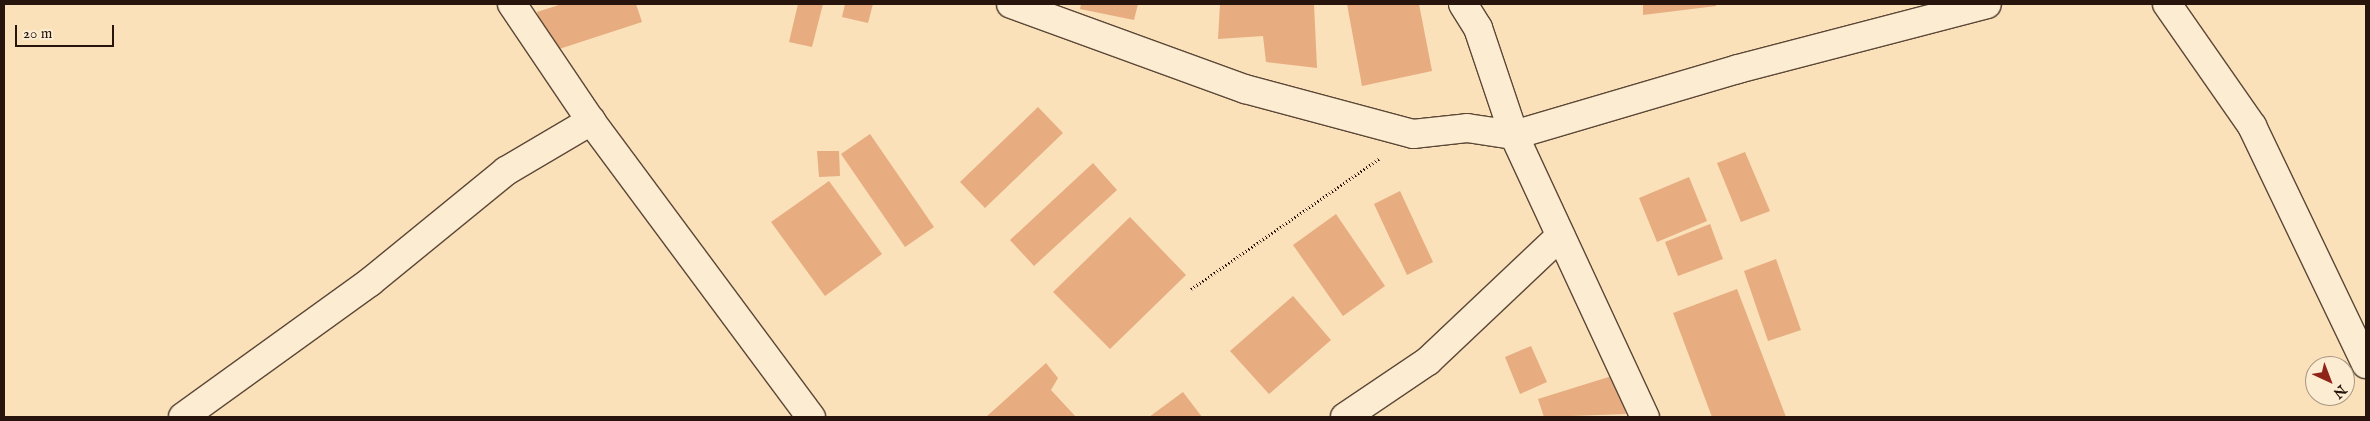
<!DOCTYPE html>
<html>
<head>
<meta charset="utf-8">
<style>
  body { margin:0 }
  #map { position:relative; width:2370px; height:421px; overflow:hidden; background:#fae1b9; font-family:"IM FELL English",serif }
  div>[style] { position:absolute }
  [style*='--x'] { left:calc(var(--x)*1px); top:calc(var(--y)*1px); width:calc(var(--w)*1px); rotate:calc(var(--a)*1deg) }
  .building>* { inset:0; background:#e7ac80 }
  .path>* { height:3px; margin-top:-1.5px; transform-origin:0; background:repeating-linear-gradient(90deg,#27140c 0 1px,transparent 0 3.5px) }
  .roads { filter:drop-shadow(1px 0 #5c4737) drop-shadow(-1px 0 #5c4737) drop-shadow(0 1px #5c4737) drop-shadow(0 -1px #5c4737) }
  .street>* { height:28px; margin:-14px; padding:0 14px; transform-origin:14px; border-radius:14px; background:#fcecd2 }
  span { translate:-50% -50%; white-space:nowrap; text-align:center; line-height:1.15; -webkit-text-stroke:4px #fcecd2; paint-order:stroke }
  .frame { position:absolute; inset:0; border:5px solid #27140c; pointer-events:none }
  .north { position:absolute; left:2305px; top:356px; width:50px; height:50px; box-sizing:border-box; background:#fcecd2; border:1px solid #a79683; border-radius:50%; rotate:137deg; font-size:14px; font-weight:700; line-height:20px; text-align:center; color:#27140c }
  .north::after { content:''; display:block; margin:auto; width:18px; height:22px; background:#8f2418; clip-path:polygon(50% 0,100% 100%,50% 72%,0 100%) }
  .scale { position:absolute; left:15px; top:25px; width:99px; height:22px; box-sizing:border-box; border:2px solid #27140c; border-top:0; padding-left:6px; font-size:15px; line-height:18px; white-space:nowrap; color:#27140c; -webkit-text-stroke:4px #fcecd2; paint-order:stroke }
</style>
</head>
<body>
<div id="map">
  <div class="building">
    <div style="clip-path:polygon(562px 4px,636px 4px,642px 22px,550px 52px,537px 12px)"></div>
    <div style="clip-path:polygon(798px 4px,823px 4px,812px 47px,789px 42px)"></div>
    <div style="clip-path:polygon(845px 4px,873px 4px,868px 23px,842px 17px)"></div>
    <div style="clip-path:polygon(1081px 4px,1138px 4px,1134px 20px,1080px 9px)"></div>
    <div style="clip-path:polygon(1220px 4px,1314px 4px,1317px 68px,1266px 62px,1263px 36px,1218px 39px)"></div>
    <div style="clip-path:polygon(1347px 4px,1419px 4px,1432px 71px,1362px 86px)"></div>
    <div style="clip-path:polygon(1643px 4px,1716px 4px,1716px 6px,1643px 15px)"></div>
    <div style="clip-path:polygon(1038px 107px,1063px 133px,985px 208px,960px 182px)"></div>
    <div style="clip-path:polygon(870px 134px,934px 227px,905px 247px,841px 154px)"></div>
    <div style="clip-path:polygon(817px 151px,839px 151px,840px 176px,819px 177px)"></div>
    <div style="clip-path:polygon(1745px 152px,1770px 211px,1741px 222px,1717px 163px)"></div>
    <div style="clip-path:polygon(1093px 163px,1117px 190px,1034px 266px,1010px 240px)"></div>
    <div style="clip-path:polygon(1689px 177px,1707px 221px,1657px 242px,1639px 198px)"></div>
    <div style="clip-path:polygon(829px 181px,882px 254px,825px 296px,771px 222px)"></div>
    <div style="clip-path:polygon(1400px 191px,1433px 262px,1407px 275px,1374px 204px)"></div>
    <div style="clip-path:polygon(1336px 214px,1385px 286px,1343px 316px,1293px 245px)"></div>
    <div style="clip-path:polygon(1130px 217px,1186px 275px,1110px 349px,1053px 292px)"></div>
    <div style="clip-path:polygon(1710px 224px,1723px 259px,1678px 276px,1665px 242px)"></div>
    <div style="clip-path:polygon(1776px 259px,1801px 330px,1768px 341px,1744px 271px)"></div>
    <div style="clip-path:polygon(1737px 289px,1786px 417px,1712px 417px,1673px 313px)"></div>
    <div style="clip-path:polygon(1293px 296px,1331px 340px,1269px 394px,1230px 351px)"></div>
    <div style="clip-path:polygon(1531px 346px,1547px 382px,1520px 394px,1505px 357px)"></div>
    <div style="clip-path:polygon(1046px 363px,1058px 378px,1051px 390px,1076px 417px,986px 417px)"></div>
    <div style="clip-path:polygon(1615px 375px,1626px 414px,1544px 417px,1538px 399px)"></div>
    <div style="clip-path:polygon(1183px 392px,1202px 417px,1149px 417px)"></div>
  </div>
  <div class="path">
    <div style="--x:1191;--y:289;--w:230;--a:-34.7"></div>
  </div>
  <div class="roads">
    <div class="street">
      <div style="--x:512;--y:4;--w:141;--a:56"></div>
      <div style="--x:591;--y:121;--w:369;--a:53.4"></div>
      <div style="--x:1011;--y:4;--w:249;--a:20"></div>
      <div style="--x:1245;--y:89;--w:174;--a:15"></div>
      <div style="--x:1413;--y:134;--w:54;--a:-6.3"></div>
      <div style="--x:1467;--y:128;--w:48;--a:8.5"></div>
      <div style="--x:1514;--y:135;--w:234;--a:-16.4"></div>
      <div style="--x:1738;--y:69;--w:257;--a:-14.6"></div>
      <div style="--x:1463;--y:4;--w:28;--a:58"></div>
      <div style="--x:1478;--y:28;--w:113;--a:71.4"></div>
      <div style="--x:1514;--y:135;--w:311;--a:65.1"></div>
      <div style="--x:2167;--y:4;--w:149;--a:55.1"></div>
      <div style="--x:2252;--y:126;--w:264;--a:64.4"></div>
      <div style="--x:183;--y:417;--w:231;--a:-35.8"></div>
      <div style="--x:370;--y:282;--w:176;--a:-39.2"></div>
      <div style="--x:506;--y:171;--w:99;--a:-30.5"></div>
      <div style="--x:1345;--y:417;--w:100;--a:-34"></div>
      <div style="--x:1428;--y:361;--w:182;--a:-43.4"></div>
    </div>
  </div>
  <div class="frame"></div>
  <div class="north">N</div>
  <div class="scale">20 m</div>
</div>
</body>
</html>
